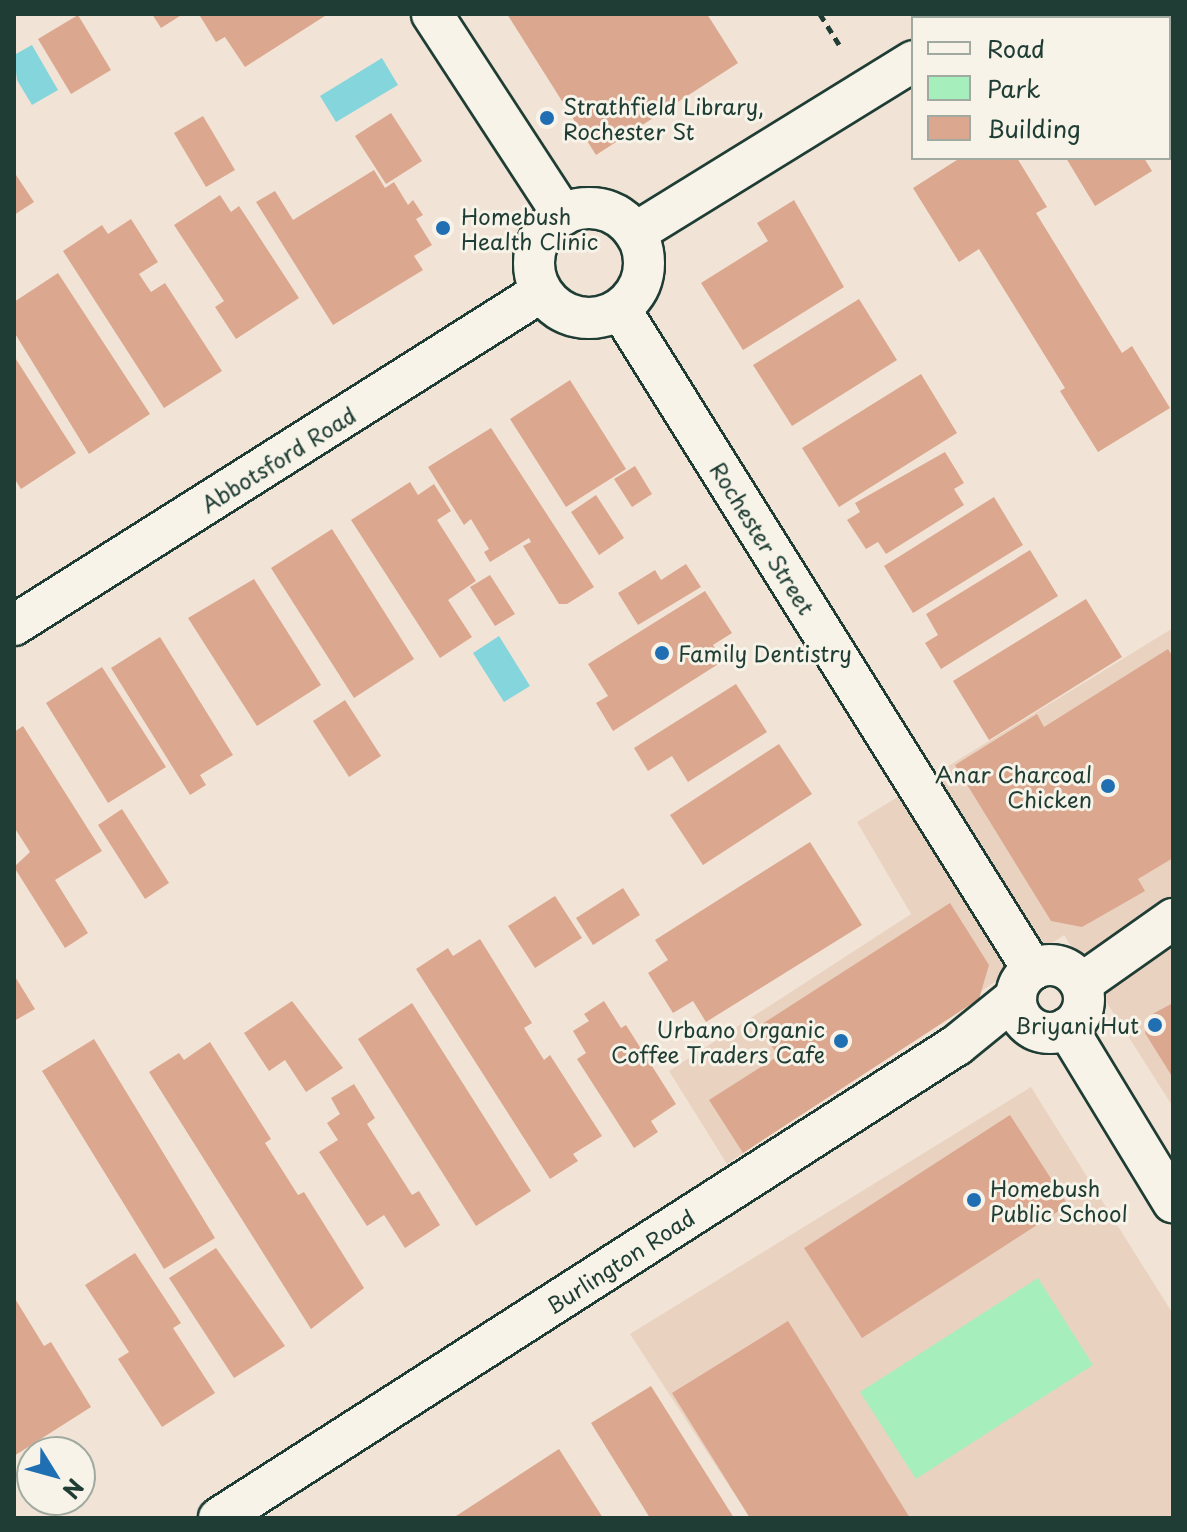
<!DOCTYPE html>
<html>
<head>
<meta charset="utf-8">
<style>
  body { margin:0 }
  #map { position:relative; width:1187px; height:1532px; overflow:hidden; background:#f1e4d6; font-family:"Playpen Sans",sans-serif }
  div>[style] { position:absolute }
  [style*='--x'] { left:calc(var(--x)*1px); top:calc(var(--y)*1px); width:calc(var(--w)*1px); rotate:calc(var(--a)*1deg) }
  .built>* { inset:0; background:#ead2c1 }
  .green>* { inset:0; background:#a6eebc }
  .water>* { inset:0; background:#84d5dc }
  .building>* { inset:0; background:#dba78f }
  .path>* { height:5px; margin-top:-2.5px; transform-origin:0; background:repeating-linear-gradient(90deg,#1f3d34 0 8px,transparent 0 14px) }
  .roads { filter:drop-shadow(2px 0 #1f3d34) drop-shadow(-2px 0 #1f3d34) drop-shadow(0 2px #1f3d34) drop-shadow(0 -2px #1f3d34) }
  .street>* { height:40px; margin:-20px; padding:0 20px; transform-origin:20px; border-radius:20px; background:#f7f3e8 }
  .street>.ring { margin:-20px; padding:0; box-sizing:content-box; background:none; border:40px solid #f7f3e8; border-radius:50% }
  .dots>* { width:22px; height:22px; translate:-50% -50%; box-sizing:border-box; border:4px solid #f7f3e8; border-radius:50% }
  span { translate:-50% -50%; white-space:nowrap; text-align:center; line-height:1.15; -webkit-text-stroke:6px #f7f3e8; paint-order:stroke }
  .poi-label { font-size:22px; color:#1f3d34 }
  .left { translate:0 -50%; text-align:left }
  .right { translate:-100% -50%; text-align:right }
  .street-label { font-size:22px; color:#1f3d34 }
  .frame { position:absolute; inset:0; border:16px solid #1f3d34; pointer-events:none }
  .legend { position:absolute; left:911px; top:16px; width:260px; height:144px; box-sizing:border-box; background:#f7f3e8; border:2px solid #a1aaa0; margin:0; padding:10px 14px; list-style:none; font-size:24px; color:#1f3d34 }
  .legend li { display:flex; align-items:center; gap:16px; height:40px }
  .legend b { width:40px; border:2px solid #a1aaa0 }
  .north { position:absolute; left:16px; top:1436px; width:80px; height:80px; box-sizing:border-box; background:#f7f3e8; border:2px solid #a1aaa0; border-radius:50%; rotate:127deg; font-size:22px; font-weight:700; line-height:32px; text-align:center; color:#1f3d34 }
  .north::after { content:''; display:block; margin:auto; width:28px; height:36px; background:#1f6fb2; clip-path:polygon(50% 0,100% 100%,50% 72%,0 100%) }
</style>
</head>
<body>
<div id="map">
  <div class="built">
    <div style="clip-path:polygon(1173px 628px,1173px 1107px,1064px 935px,727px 1164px,669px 1071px,911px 914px,857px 822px)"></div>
    <div style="clip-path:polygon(1031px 1087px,1173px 1314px,1173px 1518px,750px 1518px,630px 1334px)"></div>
  </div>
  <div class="green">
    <div style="clip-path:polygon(1038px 1278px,1093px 1365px,916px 1479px,860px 1392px)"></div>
  </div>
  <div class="water">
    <div style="clip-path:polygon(32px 45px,58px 90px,32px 105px,17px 80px,14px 55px)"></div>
    <div style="clip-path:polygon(382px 58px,398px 85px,336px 122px,320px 96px)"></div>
    <div style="clip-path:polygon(499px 636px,530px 686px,504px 702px,473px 653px)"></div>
  </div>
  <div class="building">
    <div style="clip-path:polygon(152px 14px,183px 14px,161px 28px)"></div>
    <div style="clip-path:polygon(203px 14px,328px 14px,245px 67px,225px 37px,216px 42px,200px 16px)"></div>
    <div style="clip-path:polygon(507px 14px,707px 14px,738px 63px,596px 155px)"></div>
    <div style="clip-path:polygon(78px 15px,111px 70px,71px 94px,38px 39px)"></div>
    <div style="clip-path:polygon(1171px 26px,1173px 28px,1173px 164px,1169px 157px)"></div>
    <div style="clip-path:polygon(391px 113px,422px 161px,386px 184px,355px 136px)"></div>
    <div style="clip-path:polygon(203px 116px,235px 170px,206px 187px,174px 133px)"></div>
    <div style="clip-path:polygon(960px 158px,1017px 158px,1047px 207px,1036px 213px,1122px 353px,1132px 346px,1170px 408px,1098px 452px,1060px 391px,1065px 388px,979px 249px,959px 262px,913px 188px)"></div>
    <div style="clip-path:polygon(1066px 158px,1144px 158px,1152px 171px,1095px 206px)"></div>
    <div style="clip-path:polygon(374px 170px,385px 188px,394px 182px,408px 205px,413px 200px,423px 215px,416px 219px,432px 245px,414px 256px,423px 270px,333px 325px,256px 202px,275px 191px,293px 220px)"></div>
    <div style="clip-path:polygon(14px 172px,34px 202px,14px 215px)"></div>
    <div style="clip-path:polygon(220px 195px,231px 212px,239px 206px,299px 298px,236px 339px,215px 307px,224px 301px,174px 225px)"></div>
    <div style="clip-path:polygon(794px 200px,844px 287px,743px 350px,701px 283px,768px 241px,757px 223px)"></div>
    <div style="clip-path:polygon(131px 219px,158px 262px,139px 274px,151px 292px,165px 283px,222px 371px,164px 408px,63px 251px,102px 225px,108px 234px)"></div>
    <div style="clip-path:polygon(58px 273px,150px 414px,89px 454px,14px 332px,14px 302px)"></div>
    <div style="clip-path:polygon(859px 299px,897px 360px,792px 426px,753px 365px)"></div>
    <div style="clip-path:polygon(14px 356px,76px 453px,21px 489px,14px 478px)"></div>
    <div style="clip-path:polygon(921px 374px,957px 433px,839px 507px,802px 448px)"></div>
    <div style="clip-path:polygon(570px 380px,626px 469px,566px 507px,510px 419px)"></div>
    <div style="clip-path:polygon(491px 428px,594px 587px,567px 604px,559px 604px,523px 546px,531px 542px,529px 538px,490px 562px,484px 552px,489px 549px,471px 519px,464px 525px,428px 467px)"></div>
    <div style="clip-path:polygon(945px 452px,964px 483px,954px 489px,964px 505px,886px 554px,878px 542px,866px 549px,847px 520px,860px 512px,855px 503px)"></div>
    <div style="clip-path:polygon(635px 466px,652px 494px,632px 507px,614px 479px)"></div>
    <div style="clip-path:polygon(410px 482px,418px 495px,434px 484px,451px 511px,437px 520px,476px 581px,448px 600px,472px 637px,440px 658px,351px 520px)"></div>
    <div style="clip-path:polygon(596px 495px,624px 538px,599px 555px,571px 512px)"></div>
    <div style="clip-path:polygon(994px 497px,1023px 545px,913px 613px,884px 566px)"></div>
    <div style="clip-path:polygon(332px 529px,414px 659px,354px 698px,271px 568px)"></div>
    <div style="clip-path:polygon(1030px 550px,1058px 596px,941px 669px,925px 643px,938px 635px,926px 614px)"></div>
    <div style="clip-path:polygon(686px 564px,701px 587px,638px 625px,618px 593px,655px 570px,661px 580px)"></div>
    <div style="clip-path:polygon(490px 575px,515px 614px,495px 626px,470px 587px)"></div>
    <div style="clip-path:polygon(254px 579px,321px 685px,257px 726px,188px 618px)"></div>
    <div style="clip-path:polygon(705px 591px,732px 633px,713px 645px,723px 661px,613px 731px,596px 703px,608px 696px,588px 664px)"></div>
    <div style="clip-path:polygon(1086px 599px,1122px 657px,989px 740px,953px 681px)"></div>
    <div style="clip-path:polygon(160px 637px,233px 755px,200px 775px,206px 785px,190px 795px,111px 668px)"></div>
    <div style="clip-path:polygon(1168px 649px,1173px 657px,1173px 858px,1138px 879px,1145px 891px,1082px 927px,1051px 921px,955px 765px,1037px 714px,1044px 727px)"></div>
    <div style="clip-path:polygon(102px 667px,166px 767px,108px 803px,46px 703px)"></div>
    <div style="clip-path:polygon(736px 684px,767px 732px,688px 782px,672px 756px,648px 771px,634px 748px)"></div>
    <div style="clip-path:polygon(345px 700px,381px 756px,349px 777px,313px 721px)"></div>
    <div style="clip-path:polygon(23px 726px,102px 851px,55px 880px,88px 933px,65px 948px,14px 867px,30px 852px,14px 827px,14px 732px)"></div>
    <div style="clip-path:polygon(779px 744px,812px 794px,703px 865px,670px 815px)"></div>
    <div style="clip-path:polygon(122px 809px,169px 883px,145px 899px,98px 825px)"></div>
    <div style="clip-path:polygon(810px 842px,862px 925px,706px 1022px,693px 1001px,673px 1013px,648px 973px,668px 960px,655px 940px)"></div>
    <div style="clip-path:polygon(623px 888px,640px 915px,593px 945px,576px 918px)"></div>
    <div style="clip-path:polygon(555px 896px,582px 938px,535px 968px,508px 926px)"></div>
    <div style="clip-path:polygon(950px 903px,989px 965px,979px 999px,743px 1153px,709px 1100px,778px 1056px,759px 1026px)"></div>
    <div style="clip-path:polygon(480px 939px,532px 1023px,524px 1028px,544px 1060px,550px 1055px,602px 1136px,573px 1154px,578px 1161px,550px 1179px,416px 969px,448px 948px,453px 956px)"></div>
    <div style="clip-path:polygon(14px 975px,35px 1009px,14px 1021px)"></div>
    <div style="clip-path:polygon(292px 1001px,343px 1068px,306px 1092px,285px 1060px,269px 1071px,244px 1033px)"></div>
    <div style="clip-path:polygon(604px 1001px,621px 1028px,626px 1025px,676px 1104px,651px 1121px,658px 1132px,634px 1148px,577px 1059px,586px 1053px,573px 1031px,589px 1021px,584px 1014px)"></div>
    <div style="clip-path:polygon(412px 1003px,531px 1191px,476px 1226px,358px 1039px)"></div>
    <div style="clip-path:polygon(1173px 1003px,1173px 1078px,1145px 1033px,1147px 1017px)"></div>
    <div style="clip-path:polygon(94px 1039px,215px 1238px,164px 1269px,42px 1071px)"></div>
    <div style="clip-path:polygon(210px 1042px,271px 1139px,265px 1143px,298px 1195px,304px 1192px,364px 1288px,311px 1329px,149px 1072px,179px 1053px,184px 1060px)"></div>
    <div style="clip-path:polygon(354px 1084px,375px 1118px,367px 1124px,412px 1195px,419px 1191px,440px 1225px,405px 1248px,384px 1215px,367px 1226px,319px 1152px,338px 1140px,327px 1123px,340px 1114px,331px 1098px)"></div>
    <div style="clip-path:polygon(1010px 1115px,1068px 1205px,862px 1338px,804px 1248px)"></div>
    <div style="clip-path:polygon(216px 1248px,285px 1346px,234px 1378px,169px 1278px)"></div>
    <div style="clip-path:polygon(135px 1253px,181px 1323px,173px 1328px,215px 1393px,162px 1427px,118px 1359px,129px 1352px,85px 1285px)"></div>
    <div style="clip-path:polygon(14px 1297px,44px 1346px,51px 1342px,91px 1407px,14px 1456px)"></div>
    <div style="clip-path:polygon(788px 1321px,910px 1518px,750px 1518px,672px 1393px)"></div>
    <div style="clip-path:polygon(651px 1386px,734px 1518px,650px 1518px,591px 1423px)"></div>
    <div style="clip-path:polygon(559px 1449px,603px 1518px,453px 1518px)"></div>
  </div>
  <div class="path">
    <div style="--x:820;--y:14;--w:36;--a:58"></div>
  </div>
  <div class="roads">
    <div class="street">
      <div style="--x:432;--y:14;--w:240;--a:56.9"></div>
      <div style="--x:980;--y:18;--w:8;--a:-30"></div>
      <div class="ring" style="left:534px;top:208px;width:70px;height:70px"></div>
      <div style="--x:635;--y:233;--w:327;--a:-31.7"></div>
      <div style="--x:620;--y:309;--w:779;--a:58"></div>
      <div style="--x:14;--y:625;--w:623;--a:-32.29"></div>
      <div class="ring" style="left:1016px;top:965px;width:28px;height:28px"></div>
      <div style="--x:1081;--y:984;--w:113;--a:-35.2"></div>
      <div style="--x:1067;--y:1028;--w:204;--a:58.7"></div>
      <div style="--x:219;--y:1518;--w:877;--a:-32.66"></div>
      <div style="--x:957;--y:1045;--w:76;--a:-39.1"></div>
    </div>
  </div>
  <div class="dots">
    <div style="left:547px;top:118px;background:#1f6fb2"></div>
    <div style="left:443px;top:228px;background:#1f6fb2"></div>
    <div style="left:662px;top:653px;background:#1f6fb2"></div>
    <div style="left:1108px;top:786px;background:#1f6fb2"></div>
    <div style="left:1155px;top:1025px;background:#1f6fb2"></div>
    <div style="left:841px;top:1041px;background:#1f6fb2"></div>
    <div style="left:974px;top:1200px;background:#1f6fb2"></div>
  </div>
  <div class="poi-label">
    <span class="left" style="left:563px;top:118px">Strathfield Library,<br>Rochester St</span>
    <span class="left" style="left:461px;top:228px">Homebush<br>Health Clinic</span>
    <span class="left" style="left:678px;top:653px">Family Dentistry</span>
    <span class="right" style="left:1092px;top:786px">Anar Charcoal<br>Chicken</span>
    <span class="right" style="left:1139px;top:1025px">Briyani Hut</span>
    <span class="right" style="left:825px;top:1041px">Urbano Organic<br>Coffee Traders Cafe</span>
    <span class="left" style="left:990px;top:1200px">Homebush<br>Public School</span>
  </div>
  <div class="street-label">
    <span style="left:278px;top:459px;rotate:-32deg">Abbotsford Road</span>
    <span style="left:763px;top:538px;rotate:58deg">Rochester Street</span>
    <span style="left:620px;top:1261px;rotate:-33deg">Burlington Road</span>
  </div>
  <div class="frame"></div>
  <ul class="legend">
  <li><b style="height:10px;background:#f7f3e8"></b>Road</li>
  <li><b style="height:22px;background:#a6eebc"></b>Park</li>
  <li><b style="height:22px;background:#dba78f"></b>Building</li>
  </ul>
  <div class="north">N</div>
</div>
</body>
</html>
